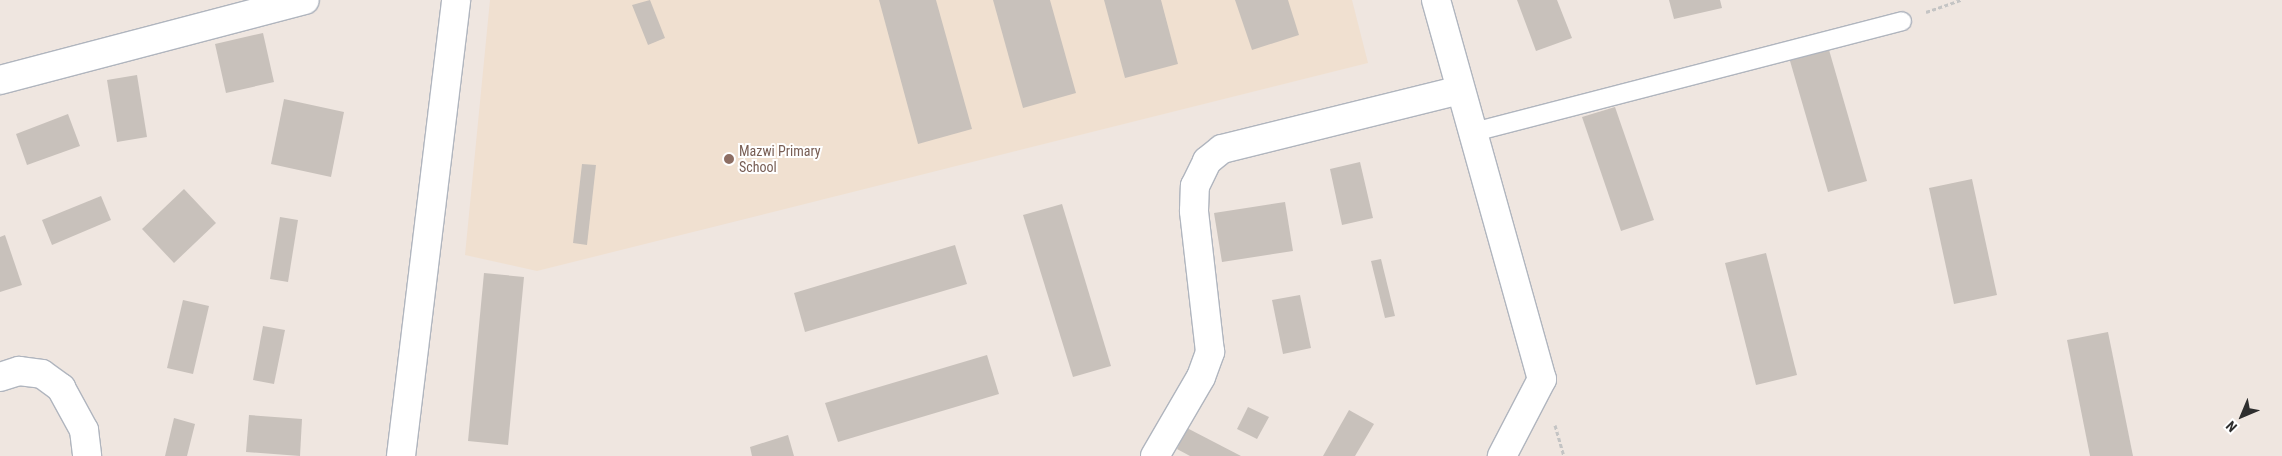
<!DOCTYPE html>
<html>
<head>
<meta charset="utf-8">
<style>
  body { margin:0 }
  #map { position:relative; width:2282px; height:456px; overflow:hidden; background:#efe6e0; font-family:"Roboto Condensed",sans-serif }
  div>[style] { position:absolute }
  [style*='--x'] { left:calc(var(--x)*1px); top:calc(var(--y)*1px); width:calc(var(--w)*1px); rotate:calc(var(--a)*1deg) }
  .education>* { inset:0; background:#f0e0d0 }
  .building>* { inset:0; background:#c8c1bb }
  .path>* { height:3px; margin-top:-1.5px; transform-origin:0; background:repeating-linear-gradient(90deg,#c4c4c4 0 4px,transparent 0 6.5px) }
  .roads { filter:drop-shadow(1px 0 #b0b5be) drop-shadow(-1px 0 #b0b5be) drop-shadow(0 1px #b0b5be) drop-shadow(0 -1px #b0b5be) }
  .service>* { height:18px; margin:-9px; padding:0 9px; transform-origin:9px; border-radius:9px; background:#fff }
  .minor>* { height:28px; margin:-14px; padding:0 14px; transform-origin:14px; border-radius:14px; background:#fff }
  .dots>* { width:14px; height:14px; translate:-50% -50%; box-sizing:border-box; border:2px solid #fff; border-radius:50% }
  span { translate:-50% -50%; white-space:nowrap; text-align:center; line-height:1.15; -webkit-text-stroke:4px #fff; paint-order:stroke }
  .education-label { font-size:14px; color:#785e54 }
  .left { translate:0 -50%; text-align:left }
  .north { position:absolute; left:2217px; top:391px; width:50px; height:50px; -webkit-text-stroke:4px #fff; paint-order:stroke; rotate:225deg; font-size:14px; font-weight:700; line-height:20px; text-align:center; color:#2e2e2e }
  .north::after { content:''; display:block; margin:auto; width:18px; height:22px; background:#2e2e2e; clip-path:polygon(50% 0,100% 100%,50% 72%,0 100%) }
</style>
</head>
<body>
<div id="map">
  <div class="education">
    <div style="clip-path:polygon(490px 0,1352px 0,1368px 63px,537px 271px,465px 255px)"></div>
  </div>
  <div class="building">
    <div style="clip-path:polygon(650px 0,665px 38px,648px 45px,632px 5px)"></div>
    <div style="clip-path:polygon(879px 0,936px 0,972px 129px,918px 144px)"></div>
    <div style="clip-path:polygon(993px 0,1050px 0,1076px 93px,1023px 108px)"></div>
    <div style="clip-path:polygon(1104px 0,1161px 0,1178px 64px,1125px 78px)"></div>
    <div style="clip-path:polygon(1235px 0,1288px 0,1299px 35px,1252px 50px)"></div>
    <div style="clip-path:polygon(1517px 0,1557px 0,1572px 38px,1536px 51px)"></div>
    <div style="clip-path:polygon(1669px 0,1720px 0,1722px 8px,1674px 19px)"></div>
    <div style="clip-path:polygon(263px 33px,274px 82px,226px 93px,215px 44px)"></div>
    <div style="clip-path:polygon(1827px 43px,1867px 181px,1828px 192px,1788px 54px)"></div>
    <div style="clip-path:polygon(137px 75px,147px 137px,117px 142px,107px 80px)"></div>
    <div style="clip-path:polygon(284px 99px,344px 112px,331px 177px,271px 164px)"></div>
    <div style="clip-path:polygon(1615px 107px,1654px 220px,1621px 231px,1582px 117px)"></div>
    <div style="clip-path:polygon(68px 114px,80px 146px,27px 165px,16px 134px)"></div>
    <div style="clip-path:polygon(1360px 162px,1373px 218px,1342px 225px,1330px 169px)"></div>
    <div style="clip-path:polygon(582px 164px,596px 165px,587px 245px,573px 243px)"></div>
    <div style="clip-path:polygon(1972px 179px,1997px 295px,1954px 304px,1929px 188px)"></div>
    <div style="clip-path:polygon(184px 189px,216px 223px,174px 263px,142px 229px)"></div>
    <div style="clip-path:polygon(101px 196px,111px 220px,52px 245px,42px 220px)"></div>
    <div style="clip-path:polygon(1285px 202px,1293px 251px,1222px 262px,1214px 213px)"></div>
    <div style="clip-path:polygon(1062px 204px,1111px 366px,1073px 377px,1023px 215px)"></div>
    <div style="clip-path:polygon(280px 217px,298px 220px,288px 282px,270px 279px)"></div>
    <div style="clip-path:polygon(5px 235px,22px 285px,0 292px,0 237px)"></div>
    <div style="clip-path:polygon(955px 245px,967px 284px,805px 332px,794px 293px)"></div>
    <div style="clip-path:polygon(1766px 253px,1797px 375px,1756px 385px,1725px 263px)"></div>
    <div style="clip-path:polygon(1381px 259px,1395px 316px,1385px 318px,1371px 261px)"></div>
    <div style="clip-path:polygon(484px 273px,524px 277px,508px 445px,468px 441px)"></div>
    <div style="clip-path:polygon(1300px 295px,1311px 348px,1283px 354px,1272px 300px)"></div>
    <div style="clip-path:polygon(183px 300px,209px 306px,193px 374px,167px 368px)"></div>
    <div style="clip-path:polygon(263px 326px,285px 330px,274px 384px,253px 380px)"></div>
    <div style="clip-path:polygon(2108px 332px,2133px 456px,2090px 456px,2067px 340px)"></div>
    <div style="clip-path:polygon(987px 355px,999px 394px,838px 442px,825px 403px)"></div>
    <div style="clip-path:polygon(1248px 407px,1269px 417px,1257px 439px,1237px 429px)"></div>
    <div style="clip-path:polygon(1349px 410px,1374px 424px,1355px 456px,1323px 456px)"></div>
    <div style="clip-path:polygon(249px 415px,302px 419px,300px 456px,246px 452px)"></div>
    <div style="clip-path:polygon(174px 418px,195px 424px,187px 456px,165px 456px)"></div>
    <div style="clip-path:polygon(1187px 428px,1241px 456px,1190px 456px,1177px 449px)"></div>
    <div style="clip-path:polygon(788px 435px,794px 456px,752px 456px,750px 447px)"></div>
  </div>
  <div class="path">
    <div style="--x:1926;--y:12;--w:37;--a:-19"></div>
    <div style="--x:1555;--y:425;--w:32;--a:74"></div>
  </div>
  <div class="roads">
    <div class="service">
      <div style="--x:1474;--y:132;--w:442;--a:-14.5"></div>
    </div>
    <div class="minor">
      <div style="--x:1436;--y:0;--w:394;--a:74.4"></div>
      <div style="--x:1542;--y:379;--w:87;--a:117.5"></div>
      <div style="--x:0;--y:80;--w:315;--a:-14.7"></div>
      <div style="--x:0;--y:377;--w:20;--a:-18"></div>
      <div style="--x:19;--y:371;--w:23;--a:7"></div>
      <div style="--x:42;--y:374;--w:24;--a:36"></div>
      <div style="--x:61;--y:388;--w:48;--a:61.3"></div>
      <div style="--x:84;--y:430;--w:26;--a:83"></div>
      <div style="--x:401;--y:456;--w:459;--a:-83.1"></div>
      <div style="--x:1155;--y:456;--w:91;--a:-59.8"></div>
      <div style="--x:1201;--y:377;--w:27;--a:-70"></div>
      <div style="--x:1210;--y:352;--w:142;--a:-96.5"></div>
      <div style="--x:1194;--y:211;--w:25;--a:-88"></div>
      <div style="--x:1195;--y:186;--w:28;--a:-64"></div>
      <div style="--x:1207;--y:161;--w:19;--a:-39"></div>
      <div style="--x:1222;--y:149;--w:245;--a:-13.9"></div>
    </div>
  </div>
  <div class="dots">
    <div style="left:729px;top:159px;background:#8d6e63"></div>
  </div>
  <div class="education-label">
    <span class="left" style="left:739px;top:159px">Mazwi Primary<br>School</span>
  </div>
  <div class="north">N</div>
</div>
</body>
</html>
